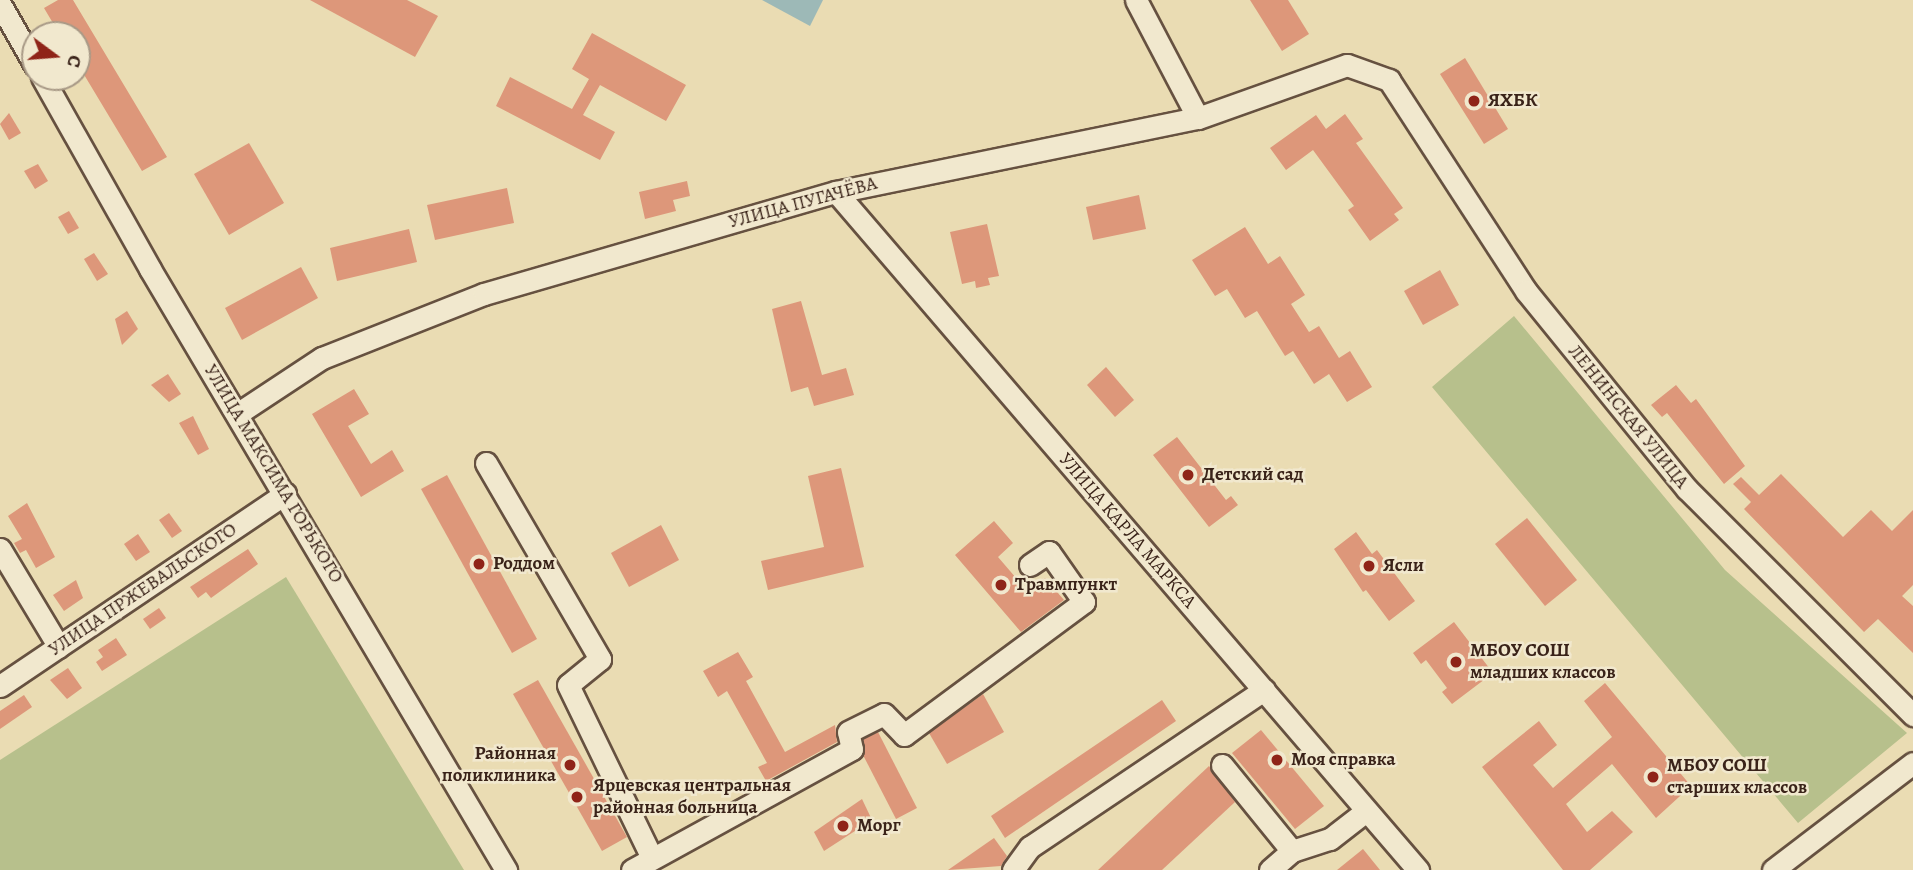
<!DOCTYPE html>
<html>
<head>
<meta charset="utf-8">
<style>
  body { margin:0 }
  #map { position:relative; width:1913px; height:870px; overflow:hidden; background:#eadcb3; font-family:Alegreya,serif }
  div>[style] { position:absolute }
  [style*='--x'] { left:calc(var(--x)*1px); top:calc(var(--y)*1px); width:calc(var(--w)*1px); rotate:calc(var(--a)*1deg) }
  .green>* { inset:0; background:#b7c08c }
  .water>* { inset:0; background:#9db9b7 }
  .building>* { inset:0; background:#dd977a }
  .roads { filter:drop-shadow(2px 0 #665140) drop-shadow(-2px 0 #665140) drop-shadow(0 2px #665140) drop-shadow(0 -2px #665140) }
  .minor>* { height:21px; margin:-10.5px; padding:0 10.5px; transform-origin:10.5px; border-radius:10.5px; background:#f1e8ce }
  .dots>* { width:19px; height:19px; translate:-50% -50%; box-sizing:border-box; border:4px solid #f1e8ce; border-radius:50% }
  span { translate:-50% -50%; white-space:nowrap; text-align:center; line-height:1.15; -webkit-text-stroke:5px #f1e8ce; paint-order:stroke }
  .poi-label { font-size:19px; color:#3a2319; font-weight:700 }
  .left { translate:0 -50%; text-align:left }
  .right { translate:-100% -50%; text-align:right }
  .street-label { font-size:19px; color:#3a2319 }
  .north { position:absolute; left:21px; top:21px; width:70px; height:70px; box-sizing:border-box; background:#f1e8ce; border:2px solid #a89986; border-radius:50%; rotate:106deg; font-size:19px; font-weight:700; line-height:28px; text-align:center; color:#3a2319 }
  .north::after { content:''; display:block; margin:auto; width:24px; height:32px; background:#8f2418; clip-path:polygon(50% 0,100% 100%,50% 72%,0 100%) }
</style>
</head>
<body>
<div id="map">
  <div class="green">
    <div style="clip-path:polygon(1514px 316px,1725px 570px,1907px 733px,1798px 823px,1432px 387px)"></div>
    <div style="clip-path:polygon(286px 577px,464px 870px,0 870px,0 760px)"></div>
  </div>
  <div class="water">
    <div style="clip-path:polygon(762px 0,823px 0,810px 26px)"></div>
  </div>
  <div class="building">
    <div style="clip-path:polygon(58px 0,73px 0,167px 157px,142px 171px,77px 63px,77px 35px,60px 35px,44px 8px)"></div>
    <div style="clip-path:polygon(310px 0,407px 0,438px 16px,415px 57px)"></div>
    <div style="clip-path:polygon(1250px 0,1288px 0,1309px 34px,1282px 51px)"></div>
    <div style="clip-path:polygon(592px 33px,686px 85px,666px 121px,600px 85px,583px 115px,615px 132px,600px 160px,496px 106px,510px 77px,572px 109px,589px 79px,572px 69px)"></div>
    <div style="clip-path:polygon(1465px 58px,1508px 129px,1484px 144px,1440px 74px)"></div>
    <div style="clip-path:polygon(9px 113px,21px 133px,9px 140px,0 124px)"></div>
    <div style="clip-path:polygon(1345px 114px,1363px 139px,1356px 143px,1403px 208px,1394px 214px,1399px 220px,1370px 241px,1348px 210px,1354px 206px,1313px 150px,1286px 170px,1270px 148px,1316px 115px,1326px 129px)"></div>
    <div style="clip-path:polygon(249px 143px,284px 203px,229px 235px,194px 174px)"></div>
    <div style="clip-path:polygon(38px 164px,48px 181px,35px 189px,24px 171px)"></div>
    <div style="clip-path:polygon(687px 181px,690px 196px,673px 200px,676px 211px,645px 219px,639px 192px)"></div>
    <div style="clip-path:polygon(507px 188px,514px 223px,435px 240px,427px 205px)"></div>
    <div style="clip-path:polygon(1139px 195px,1146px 229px,1093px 240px,1086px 207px)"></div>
    <div style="clip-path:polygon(69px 211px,79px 228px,68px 234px,58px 217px)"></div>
    <div style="clip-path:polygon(987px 224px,999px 276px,988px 278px,990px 285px,976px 288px,975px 281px,962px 284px,950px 232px)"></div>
    <div style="clip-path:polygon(1245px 227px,1268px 264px,1280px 256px,1305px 295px,1291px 304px,1309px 332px,1319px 326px,1339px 358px,1350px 351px,1372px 387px,1347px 402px,1329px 374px,1314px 384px,1293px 351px,1285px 356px,1257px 311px,1245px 318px,1227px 289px,1215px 296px,1192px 260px)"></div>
    <div style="clip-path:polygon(409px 229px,417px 262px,337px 281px,330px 248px)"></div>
    <div style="clip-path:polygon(94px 253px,108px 274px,97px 281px,84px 259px)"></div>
    <div style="clip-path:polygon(301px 267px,318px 298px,242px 340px,225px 308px)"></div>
    <div style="clip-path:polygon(1440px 270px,1459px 305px,1423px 325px,1404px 291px)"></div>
    <div style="clip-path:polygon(801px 301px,822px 375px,846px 368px,854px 395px,814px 406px,808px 387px,791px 392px,772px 309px)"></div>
    <div style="clip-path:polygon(127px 311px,138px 329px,122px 345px,115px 319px)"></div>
    <div style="clip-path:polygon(1106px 367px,1134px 400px,1115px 417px,1087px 385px)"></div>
    <div style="clip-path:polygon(168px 374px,181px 394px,169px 402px,151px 385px)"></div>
    <div style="clip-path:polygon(1676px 385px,1691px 403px,1696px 399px,1745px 466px,1724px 484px,1667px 413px,1662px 417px,1651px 405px)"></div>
    <div style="clip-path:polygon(354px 389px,369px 414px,348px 426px,371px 464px,392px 450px,404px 471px,361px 497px,312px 414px)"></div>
    <div style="clip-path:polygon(193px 416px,209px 449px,198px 455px,179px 423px)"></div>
    <div style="clip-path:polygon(1177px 437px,1226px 500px,1231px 496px,1238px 505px,1209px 527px,1153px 455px)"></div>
    <div style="clip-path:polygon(841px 468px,864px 567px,768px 590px,761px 561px,824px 547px,808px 476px)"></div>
    <div style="clip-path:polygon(1781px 474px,1843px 537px,1871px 510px,1892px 531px,1913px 510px,1913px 585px,1902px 596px,1913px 606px,1913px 653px,1878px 619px,1864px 632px,1744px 509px,1751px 502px,1733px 484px,1741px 477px,1759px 495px)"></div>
    <div style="clip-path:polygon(447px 475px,537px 639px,512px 653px,421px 489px)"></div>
    <div style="clip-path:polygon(27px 503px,55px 557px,36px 568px,26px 550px,20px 553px,14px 543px,22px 539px,8px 516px)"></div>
    <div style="clip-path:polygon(169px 513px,182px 531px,172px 538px,159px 520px)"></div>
    <div style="clip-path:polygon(1527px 518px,1577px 580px,1545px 606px,1495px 544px)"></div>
    <div style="clip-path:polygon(994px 521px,1013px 543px,998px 557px,1028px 592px,1045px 578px,1064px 600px,1021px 632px,955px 555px)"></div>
    <div style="clip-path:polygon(661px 525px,679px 560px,629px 587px,611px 553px)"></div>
    <div style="clip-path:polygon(1356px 532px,1372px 554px,1377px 550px,1415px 601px,1389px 621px,1366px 590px,1363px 592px,1334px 549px)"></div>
    <div style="clip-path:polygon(138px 534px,150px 552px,136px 561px,124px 544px)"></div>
    <div style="clip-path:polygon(248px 549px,258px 564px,211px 598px,206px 592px,198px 598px,190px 587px)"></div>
    <div style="clip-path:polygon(76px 580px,83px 598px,64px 611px,53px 595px)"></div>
    <div style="clip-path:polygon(159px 608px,166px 618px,150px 629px,143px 619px)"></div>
    <div style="clip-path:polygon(1454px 622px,1493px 673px,1452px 704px,1442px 692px,1447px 688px,1426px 660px,1421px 664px,1413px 653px)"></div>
    <div style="clip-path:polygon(116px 638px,127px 655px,102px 671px,96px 662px,103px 657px,98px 650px)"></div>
    <div style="clip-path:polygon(738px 652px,753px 677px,746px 681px,785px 752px,835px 725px,837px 742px,766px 781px,758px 767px,767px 763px,727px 691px,718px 697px,703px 671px)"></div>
    <div style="clip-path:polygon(68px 668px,82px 688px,67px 699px,50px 680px)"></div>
    <div style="clip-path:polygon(538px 680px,627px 837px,602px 851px,513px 694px)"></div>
    <div style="clip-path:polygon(1605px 683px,1691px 786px,1656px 818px,1612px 764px,1566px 804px,1587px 832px,1612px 811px,1633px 832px,1590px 870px,1563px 870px,1482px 767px,1539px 721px,1557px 745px,1533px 765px,1553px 788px,1612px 737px,1584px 701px)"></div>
    <div style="clip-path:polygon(983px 694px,1004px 732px,947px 764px,929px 733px)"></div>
    <div style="clip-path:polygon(24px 695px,32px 707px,0 729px,0 711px)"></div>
    <div style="clip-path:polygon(1162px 700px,1176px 721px,1005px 838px,991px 816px)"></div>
    <div style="clip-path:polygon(1261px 730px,1324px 806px,1295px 829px,1232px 753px)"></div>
    <div style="clip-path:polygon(878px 732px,917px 808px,896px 819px,863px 755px,863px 739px)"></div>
    <div style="clip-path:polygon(1209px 766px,1235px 802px,1162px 870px,1098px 870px)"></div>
    <div style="clip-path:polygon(862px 799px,872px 820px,824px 851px,814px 832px)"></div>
    <div style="clip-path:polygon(994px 838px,1007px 856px,1001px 866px,948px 870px)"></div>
    <div style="clip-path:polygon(1363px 849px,1380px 870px,1337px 870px)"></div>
  </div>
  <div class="roads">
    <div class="minor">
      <div style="--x:1136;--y:0;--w:133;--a:62.3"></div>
      <div style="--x:0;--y:4;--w:70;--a:60.2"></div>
      <div style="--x:42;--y:77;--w:220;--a:60.6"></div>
      <div style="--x:150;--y:269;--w:699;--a:59.36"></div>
      <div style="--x:836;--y:192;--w:894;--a:49.36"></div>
      <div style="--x:237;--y:414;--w:102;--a:-33.4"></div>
      <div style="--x:322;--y:358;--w:174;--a:-21.6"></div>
      <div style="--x:484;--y:294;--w:366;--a:-16.2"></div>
      <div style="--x:836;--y:192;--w:369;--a:-11.6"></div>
      <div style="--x:1198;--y:118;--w:158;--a:-19.6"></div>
      <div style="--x:1347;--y:65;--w:45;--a:19.7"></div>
      <div style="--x:1389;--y:80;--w:252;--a:57"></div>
      <div style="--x:1526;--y:291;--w:255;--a:50.9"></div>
      <div style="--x:1687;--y:489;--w:320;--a:45"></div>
      <div style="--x:486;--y:463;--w:227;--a:59.8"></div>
      <div style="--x:600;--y:659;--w:41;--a:140.9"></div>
      <div style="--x:568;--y:685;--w:192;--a:64.1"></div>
      <div style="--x:0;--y:549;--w:114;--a:59"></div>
      <div style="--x:0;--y:686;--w:344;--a:-34"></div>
      <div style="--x:1222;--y:765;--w:111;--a:50.9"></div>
      <div style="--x:1292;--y:851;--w:40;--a:-18"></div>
      <div style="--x:1330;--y:839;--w:46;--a:-37.9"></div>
      <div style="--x:632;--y:870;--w:251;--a:-28.8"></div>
      <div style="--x:852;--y:749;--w:17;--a:-103"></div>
      <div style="--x:848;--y:732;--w:40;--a:-26.6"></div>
      <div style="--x:884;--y:714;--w:29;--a:46"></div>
      <div style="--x:904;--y:735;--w:224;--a:-36.5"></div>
      <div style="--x:1084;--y:602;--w:61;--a:-125"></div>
      <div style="--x:1049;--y:552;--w:23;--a:146"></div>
      <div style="--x:1013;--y:870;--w:29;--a:-54"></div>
      <div style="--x:1030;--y:847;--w:282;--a:-33.9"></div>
      <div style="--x:1270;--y:870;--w:29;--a:-41"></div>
      <div style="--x:1773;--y:870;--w:176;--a:-37.4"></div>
    </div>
  </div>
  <div class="dots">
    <div style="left:1474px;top:101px;background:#8f2418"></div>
    <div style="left:1188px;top:475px;background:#8f2418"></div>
    <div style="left:479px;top:564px;background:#8f2418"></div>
    <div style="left:1369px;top:566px;background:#8f2418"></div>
    <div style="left:1001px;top:585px;background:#8f2418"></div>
    <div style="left:1456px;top:662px;background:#8f2418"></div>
    <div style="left:1277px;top:760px;background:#8f2418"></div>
    <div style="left:570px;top:765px;background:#8f2418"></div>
    <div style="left:1653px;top:777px;background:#8f2418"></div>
    <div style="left:577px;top:797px;background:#8f2418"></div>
    <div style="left:843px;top:826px;background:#8f2418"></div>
  </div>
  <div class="poi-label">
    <span class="left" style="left:1488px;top:101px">ЯХБК</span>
    <span class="left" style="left:1202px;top:475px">Детский сад</span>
    <span class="left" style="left:493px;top:564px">Роддом</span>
    <span class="left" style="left:1383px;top:566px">Ясли</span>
    <span class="left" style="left:1015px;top:585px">Травмпункт</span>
    <span class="left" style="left:1470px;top:662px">МБОУ СОШ<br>младших классов</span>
    <span class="right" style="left:556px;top:765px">Районная<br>поликлиника</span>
    <span class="left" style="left:1291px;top:760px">Моя справка</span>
    <span class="left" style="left:1667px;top:777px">МБОУ СОШ<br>старших классов</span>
    <span class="left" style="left:593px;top:797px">Ярцевская центральная<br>районная больница</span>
    <span class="left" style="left:857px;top:826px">Морг</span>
  </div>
  <div class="street-label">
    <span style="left:803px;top:203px;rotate:-15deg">УЛИЦА ПУГАЧЁВА</span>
    <span style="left:1628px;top:417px;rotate:51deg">ЛЕНИНСКАЯ УЛИЦА</span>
    <span style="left:273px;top:474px;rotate:59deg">УЛИЦА МАКСИМА ГОРЬКОГО</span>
    <span style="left:1127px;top:531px;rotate:49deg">УЛИЦА КАРЛА МАРКСА</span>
    <span style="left:143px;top:590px;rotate:-34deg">УЛИЦА ПРЖЕВАЛЬСКОГО</span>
  </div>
  <div class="north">С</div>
</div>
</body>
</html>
